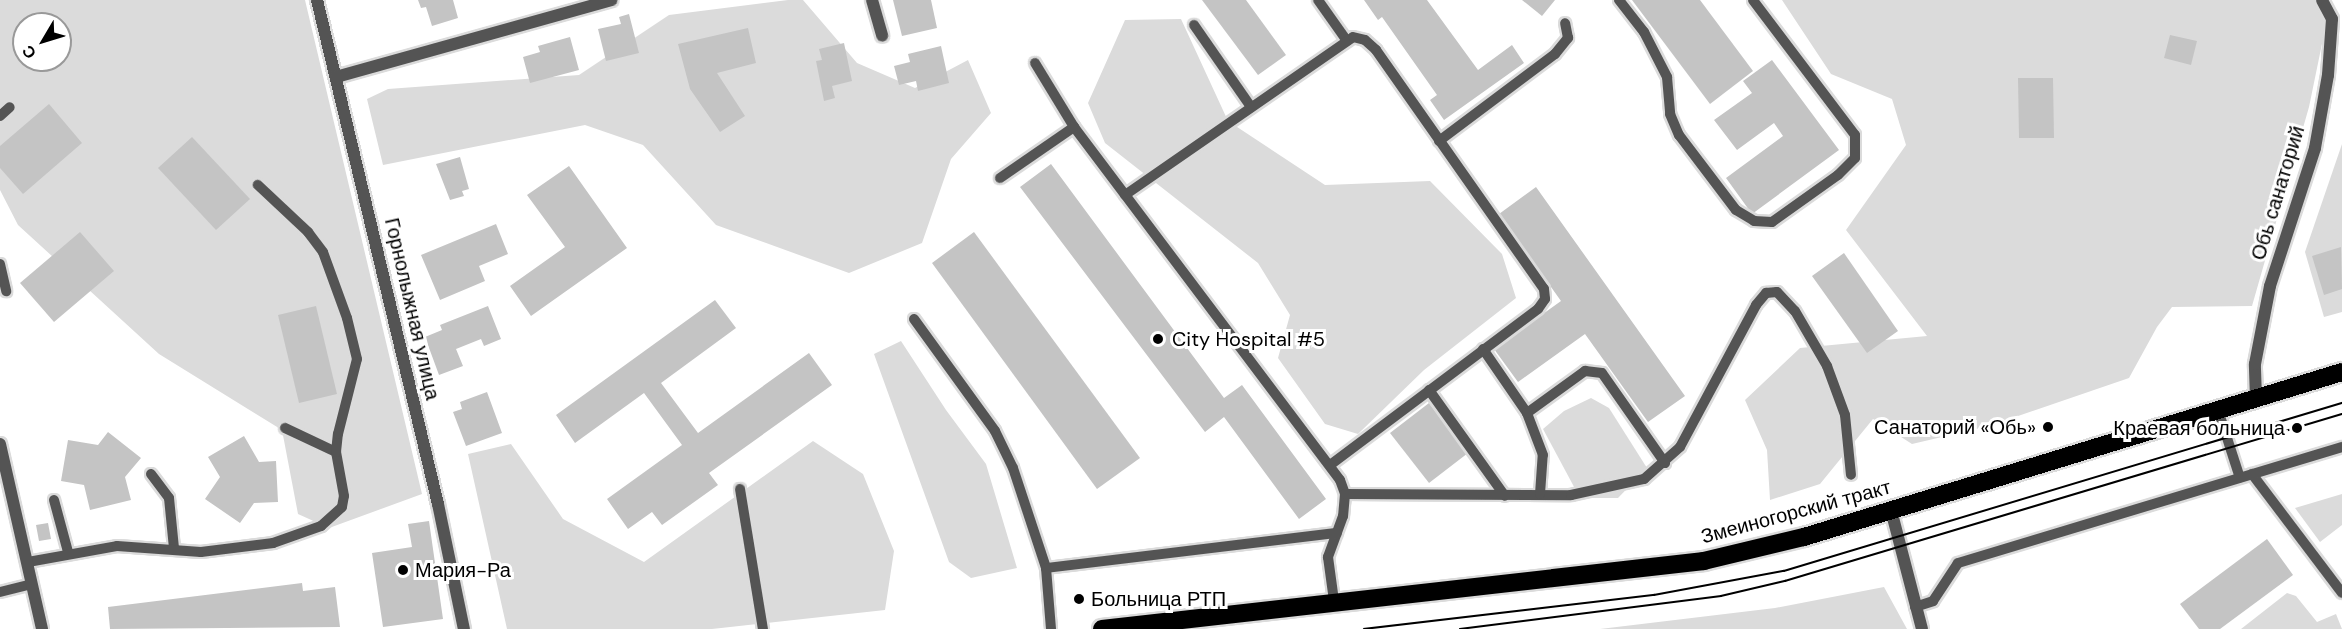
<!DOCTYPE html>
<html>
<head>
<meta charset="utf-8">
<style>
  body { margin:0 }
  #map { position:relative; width:2342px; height:629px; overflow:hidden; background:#fff; font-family:"DM Sans",sans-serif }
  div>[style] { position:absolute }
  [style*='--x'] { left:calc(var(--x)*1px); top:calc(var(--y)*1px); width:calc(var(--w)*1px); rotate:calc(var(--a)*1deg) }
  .green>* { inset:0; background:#dbdbdb }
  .building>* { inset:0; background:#c4c4c4 }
  .roads { filter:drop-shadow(2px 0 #dbdbdb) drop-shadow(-2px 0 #dbdbdb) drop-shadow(0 2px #dbdbdb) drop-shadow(0 -2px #dbdbdb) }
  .lane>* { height:10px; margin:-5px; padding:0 5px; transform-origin:5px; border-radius:5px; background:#545454 }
  .street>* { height:12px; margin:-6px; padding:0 6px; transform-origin:6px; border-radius:6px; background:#545454 }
  .highway>* { height:18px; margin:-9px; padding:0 9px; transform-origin:9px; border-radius:9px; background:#000 }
  .tram>* { height:1.5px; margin:-0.75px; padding:0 0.75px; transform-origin:0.75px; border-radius:0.75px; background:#000 }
  .dots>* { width:16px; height:16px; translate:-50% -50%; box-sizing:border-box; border:3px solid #fff; border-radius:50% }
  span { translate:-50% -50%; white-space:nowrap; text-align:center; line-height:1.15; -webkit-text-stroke:6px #fff; paint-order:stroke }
  .street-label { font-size:20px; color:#000 }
  .poi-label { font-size:20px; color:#000 }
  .left { translate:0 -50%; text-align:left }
  .right { translate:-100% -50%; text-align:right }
  .north { position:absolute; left:12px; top:12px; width:60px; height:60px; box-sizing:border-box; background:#fff; border:2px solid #999; border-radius:50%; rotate:232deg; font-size:16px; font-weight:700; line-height:24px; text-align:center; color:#000 }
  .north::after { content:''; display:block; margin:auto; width:21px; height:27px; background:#000; clip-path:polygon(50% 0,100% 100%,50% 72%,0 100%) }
</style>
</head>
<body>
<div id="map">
  <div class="green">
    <div style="clip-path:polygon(evenodd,0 0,305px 0,422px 494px,329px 528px,298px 514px,282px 430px,159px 354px,18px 225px,0 190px,0 0,24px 24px,60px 24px,60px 60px,24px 60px,24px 24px)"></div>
    <div style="clip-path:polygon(788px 0,803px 0,857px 63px,915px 88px,968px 60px,991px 113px,951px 159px,922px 243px,849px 273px,716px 225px,643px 145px,585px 125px,383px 165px,367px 99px,388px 89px,579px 75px,669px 15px)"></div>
    <div style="clip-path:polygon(1782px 0,2331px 0,2309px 107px,2252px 306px,2172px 307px,2157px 327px,2129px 378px,1989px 426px,1912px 444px,1873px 419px,1820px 484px,1770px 500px,1767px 450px,1745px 400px,1800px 348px,1927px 336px,1846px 230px,1906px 145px,1892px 99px,1831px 74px)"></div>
    <div style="clip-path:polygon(1181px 19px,1228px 121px,1325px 185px,1430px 181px,1502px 254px,1516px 298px,1424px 370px,1358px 434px,1325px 424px,1278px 358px,1290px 315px,1258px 263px,1105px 143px,1088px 103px,1125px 20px)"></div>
    <div style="clip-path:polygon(2342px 144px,2342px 312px,2324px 317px,2305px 252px)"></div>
    <div style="clip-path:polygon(901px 341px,946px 410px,986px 464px,1017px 568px,971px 578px,949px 562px,874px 354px)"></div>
    <div style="clip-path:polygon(1591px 398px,1609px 408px,1647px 468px,1618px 498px,1580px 498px,1543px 429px,1564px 411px)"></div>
    <div style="clip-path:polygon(813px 441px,863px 474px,894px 551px,885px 610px,712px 629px,507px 629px,468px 454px,511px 444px,563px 519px,644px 562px)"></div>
    <div style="clip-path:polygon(2342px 494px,2342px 525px,2320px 542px,2295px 508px)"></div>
    <div style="clip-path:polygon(1884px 587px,1907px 629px,1600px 629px,1775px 608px)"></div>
    <div style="clip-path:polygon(2287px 593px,2296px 596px,2317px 622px,2336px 614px,2342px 629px,2241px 629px)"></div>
  </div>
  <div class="building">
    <div style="clip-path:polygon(418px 0,453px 0,458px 18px,432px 26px,426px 7px,421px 8px)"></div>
    <div style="clip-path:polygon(893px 0,931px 0,937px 28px,902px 36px)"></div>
    <div style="clip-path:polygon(1202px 0,1246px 0,1286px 55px,1258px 75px)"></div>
    <div style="clip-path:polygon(1364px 0,1427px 0,1478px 70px,1512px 45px,1524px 63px,1444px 120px,1430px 100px,1437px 95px,1382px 17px,1378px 20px)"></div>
    <div style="clip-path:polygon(1522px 0,1555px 0,1542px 16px)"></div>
    <div style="clip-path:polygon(1632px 0,1700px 0,1753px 71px,1710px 104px)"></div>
    <div style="clip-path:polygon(629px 14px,639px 53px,606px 61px,598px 29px,621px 24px,619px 17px)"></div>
    <div style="clip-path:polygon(748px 28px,756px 63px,717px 73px,745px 116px,720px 132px,690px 89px,678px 44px)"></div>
    <div style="clip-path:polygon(2170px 35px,2197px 41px,2191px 65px,2164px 58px)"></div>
    <div style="clip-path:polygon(570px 37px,579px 70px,530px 83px,523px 57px,540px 52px,538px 46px)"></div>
    <div style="clip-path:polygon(844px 43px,852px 81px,832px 86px,835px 98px,824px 101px,816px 61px,822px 60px,819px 49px)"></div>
    <div style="clip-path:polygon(941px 46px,949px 83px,918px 91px,916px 81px,899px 85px,894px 66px,910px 62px,908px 54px)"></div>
    <div style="clip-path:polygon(1772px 60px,1839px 150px,1752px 214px,1726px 178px,1783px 136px,1774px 123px,1737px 150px,1714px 120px,1752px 93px,1743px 81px)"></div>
    <div style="clip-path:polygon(2018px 78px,2053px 78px,2054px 138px,2019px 138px)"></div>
    <div style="clip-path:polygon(49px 104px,82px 143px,23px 194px,0 168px,0 146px)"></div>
    <div style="clip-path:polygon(192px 137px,250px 199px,216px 230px,158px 168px)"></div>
    <div style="clip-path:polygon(460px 157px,469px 189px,462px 191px,464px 196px,450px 200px,436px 164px)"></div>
    <div style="clip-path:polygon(1051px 164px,1224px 398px,1242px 385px,1326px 499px,1299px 519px,1224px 417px,1205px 432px,1020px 187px)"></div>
    <div style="clip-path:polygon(569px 166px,627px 248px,531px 316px,510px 286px,565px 247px,527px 195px)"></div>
    <div style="clip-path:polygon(1536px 187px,1685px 396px,1648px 422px,1585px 334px,1518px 382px,1494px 349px,1561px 301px,1499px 214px)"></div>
    <div style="clip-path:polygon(496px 224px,508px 254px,479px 266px,485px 281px,440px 300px,421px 255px)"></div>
    <div style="clip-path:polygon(80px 232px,114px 271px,54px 322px,20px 283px)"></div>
    <div style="clip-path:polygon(974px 232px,1140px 458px,1097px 489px,932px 263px)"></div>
    <div style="clip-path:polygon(2341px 247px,2342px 289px,2324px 295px,2312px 256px)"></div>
    <div style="clip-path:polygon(1844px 253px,1898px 331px,1867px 353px,1812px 276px)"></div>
    <div style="clip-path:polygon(715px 300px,736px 328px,661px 383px,698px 433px,809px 353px,832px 385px,709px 473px,718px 485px,662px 525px,652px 512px,628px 529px,607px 499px,682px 445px,644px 393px,575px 443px,556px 415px)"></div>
    <div style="clip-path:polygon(316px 306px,337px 394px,299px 403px,278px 315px)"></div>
    <div style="clip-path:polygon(488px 306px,501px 339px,484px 346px,481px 339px,456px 349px,463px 366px,439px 375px,425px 337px,442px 330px,440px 325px)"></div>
    <div style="clip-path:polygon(487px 392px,502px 433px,466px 446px,453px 412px,462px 409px,460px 402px)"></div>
    <div style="clip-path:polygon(1429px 403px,1468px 453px,1429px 483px,1390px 433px)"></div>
    <div style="clip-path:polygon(108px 432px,141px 458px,125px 477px,131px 500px,90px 510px,84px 485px,61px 481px,68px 440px,98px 445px)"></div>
    <div style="clip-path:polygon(244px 436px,259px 462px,276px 461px,278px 502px,254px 503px,240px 523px,205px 499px,220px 477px,208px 457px)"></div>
    <div style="clip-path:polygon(429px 521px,443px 619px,383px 627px,372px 553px,412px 547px,408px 524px)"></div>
    <div style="clip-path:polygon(48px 523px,51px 539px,39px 541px,36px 525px)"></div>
    <div style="clip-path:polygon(2267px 539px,2293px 575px,2220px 629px,2199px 629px,2180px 604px)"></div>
    <div style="clip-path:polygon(302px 583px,303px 591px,335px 587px,340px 627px,110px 629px,108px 607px)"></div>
  </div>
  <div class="roads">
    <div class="lane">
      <div style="--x:1318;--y:0;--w:50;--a:54.7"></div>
      <div style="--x:1619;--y:0;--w:41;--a:52"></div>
      <div style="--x:1644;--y:32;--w:51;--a:62.9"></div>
      <div style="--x:1667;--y:77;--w:37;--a:85"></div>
      <div style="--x:1670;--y:114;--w:23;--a:67"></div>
      <div style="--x:1679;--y:135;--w:94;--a:52.8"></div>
      <div style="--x:1736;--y:210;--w:21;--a:31"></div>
      <div style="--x:1754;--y:221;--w:18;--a:3"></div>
      <div style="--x:1772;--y:222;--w:81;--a:-35.5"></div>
      <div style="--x:1838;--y:175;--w:24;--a:-45"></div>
      <div style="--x:1855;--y:158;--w:23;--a:-90"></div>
      <div style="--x:1855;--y:135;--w:169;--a:-127.1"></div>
      <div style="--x:1194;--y:25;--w:100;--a:55.2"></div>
      <div style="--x:1035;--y:63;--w:75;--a:58.6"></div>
      <div style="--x:1074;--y:127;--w:442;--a:53"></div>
      <div style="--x:1340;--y:480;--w:15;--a:70"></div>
      <div style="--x:1345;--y:494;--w:22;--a:95"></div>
      <div style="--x:1343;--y:516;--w:44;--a:110.1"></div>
      <div style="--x:1328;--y:557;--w:44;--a:82.2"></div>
      <div style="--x:0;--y:116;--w:13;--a:-42"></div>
      <div style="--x:1439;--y:141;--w:145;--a:-36.9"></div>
      <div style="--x:1555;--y:54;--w:21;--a:-51"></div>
      <div style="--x:1568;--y:38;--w:15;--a:-101"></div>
      <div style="--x:1000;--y:178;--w:90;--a:-34.6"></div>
      <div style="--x:1125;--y:195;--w:277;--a:-34.7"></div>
      <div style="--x:1353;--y:37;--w:12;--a:14"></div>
      <div style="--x:1365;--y:40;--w:15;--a:42"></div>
      <div style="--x:1376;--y:50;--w:292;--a:54.9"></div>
      <div style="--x:1544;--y:289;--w:10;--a:84"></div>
      <div style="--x:1545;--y:299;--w:12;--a:125"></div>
      <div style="--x:1538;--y:309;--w:260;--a:143.1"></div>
      <div style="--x:0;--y:264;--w:28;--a:77"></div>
      <div style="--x:914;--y:319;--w:138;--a:54.1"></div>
      <div style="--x:995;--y:431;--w:41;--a:64.1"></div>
      <div style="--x:1013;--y:468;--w:105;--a:71.7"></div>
      <div style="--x:1046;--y:568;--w:293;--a:-6.9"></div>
      <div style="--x:1483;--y:349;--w:78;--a:55.5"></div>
      <div style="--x:1429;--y:390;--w:130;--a:54.4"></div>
      <div style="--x:2218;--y:410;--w:71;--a:72.1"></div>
      <div style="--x:285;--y:428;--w:56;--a:25.2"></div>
      <div style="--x:151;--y:474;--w:30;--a:53"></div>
      <div style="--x:169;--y:498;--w:50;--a:84.3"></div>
      <div style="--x:2252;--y:474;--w:149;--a:52.9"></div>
      <div style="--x:740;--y:489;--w:142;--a:80.7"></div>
      <div style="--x:1345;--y:494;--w:226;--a:0.3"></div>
      <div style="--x:1571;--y:495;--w:75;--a:-12.4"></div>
      <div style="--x:1644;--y:479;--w:48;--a:-41.6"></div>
      <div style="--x:1680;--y:447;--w:161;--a:-61.8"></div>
      <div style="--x:1756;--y:305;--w:16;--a:-50"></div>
      <div style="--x:1766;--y:293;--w:11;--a:-5"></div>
      <div style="--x:1777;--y:292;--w:26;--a:47"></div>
      <div style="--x:1795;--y:311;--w:64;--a:59.8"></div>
      <div style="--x:1827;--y:366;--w:52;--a:69.8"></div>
      <div style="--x:1845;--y:415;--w:60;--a:84.3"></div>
      <div style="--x:1540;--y:494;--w:39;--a:-86"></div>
      <div style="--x:1543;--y:455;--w:45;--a:-110.9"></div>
      <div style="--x:1527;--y:413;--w:72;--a:-35.9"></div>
      <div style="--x:1585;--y:371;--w:17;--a:7"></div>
      <div style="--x:1602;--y:373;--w:110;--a:55"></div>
      <div style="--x:54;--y:500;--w:54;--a:74.9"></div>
      <div style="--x:28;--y:562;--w:90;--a:-10.2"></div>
      <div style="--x:117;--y:546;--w:84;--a:4.1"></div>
      <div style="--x:201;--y:552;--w:73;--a:-7.1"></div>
      <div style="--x:273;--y:543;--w:51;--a:-19.5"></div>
      <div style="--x:321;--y:526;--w:28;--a:-42"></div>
      <div style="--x:342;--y:507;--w:11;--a:-80"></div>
      <div style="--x:344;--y:496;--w:45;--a:-100.3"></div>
      <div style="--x:336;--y:452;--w:18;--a:-84"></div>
      <div style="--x:338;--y:434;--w:77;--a:-75.8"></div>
      <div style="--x:357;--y:359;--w:42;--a:-103.7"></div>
      <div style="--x:347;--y:318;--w:70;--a:-110"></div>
      <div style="--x:323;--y:252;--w:25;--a:-127"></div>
      <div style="--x:308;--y:232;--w:69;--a:-136.8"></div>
      <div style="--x:1046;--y:568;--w:61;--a:85.3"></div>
      <div style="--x:0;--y:592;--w:33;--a:-14"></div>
      <div style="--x:1915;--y:607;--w:19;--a:-18"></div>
      <div style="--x:1933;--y:601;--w:45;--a:-56.7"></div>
      <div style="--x:1958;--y:563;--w:401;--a:-16.8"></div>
    </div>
    <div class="street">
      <div style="--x:317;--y:0;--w:518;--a:76.5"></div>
      <div style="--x:438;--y:504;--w:128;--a:78.3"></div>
      <div style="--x:872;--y:0;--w:37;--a:74"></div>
      <div style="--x:336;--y:77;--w:286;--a:-15.6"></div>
      <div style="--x:2256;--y:398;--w:34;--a:-92"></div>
      <div style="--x:2255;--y:364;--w:79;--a:-79.1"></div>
      <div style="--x:2270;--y:286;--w:145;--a:-71.9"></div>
      <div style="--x:2315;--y:148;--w:74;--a:-79.9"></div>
      <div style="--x:2328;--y:75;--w:56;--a:-85.9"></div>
      <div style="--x:2332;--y:19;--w:21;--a:-118"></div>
      <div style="--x:0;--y:444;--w:190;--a:77.2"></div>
      <div style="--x:1891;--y:510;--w:123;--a:75.4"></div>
    </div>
    <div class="highway">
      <div style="--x:1102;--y:629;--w:606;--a:-6.44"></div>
      <div style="--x:1704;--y:561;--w:103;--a:-13.5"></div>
      <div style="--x:1804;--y:537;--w:563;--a:-17.05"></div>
    </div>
  </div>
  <div class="tram">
    <div style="--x:1364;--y:629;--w:292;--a:-6.7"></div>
    <div style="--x:1654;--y:595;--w:132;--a:-10.5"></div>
    <div style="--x:1784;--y:571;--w:583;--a:-16.76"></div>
    <div style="--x:1460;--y:629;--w:263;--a:-7.2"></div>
    <div style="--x:1721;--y:596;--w:66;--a:-13.2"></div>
    <div style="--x:1785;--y:581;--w:581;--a:-16.69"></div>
  </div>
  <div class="dots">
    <div style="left:1158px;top:339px;background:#000"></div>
    <div style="left:2048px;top:427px;background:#000"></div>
    <div style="left:2297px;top:428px;background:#000"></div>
    <div style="left:403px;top:570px;background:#000"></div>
    <div style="left:1079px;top:599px;background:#000"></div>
  </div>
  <div class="street-label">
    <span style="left:2278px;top:193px;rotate:-73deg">Обь санаторий</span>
    <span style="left:412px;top:309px;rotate:77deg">Горнолыжная улица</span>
    <span style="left:1796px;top:512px;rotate:-15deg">Змеиногорский тракт</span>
  </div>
  <div class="poi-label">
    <span class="left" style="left:1172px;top:339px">City Hospital #5</span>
    <span class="right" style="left:2036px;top:427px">Санаторий «Обь»</span>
    <span class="right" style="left:2285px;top:428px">Краевая больница</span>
    <span class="left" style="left:415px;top:570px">Мария-Ра</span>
    <span class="left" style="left:1091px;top:599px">Больница РТП</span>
  </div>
  <div class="north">С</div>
</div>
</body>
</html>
